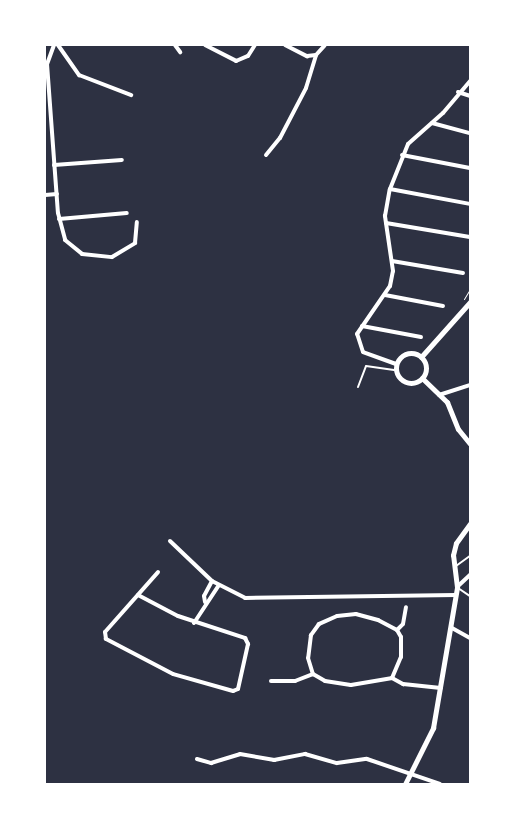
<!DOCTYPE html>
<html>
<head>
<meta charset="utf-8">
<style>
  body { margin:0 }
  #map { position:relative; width:515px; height:829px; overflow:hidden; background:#2d3142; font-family:Arial,sans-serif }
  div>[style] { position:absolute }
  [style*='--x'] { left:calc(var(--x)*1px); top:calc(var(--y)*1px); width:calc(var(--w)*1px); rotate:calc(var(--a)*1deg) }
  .path>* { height:1px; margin:-0.5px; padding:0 0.5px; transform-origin:0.5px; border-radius:0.5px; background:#fff }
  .service>* { height:2px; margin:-1px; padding:0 1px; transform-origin:1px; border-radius:1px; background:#fff }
  .minor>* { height:4px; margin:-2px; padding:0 2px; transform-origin:2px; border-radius:2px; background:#fff }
  .tertiary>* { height:5px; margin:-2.5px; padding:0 2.5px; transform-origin:2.5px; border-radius:2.5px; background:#fff }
  .tertiary>.ring { margin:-2.5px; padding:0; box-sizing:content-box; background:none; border:5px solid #fff; border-radius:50% }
  span { translate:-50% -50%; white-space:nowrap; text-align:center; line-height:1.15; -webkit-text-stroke:3.5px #fff; paint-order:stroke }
  .frame { position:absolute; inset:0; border:46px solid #fff; pointer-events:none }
</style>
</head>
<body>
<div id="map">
  <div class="path">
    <div style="--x:464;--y:299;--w:12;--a:-59"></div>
  </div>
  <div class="service">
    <div style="--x:358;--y:387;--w:22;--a:-69"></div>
    <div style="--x:366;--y:366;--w:30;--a:8"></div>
    <div style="--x:456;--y:566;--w:17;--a:-36"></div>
    <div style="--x:458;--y:588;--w:14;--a:34"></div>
  </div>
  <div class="minor">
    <div style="--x:54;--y:45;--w:20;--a:110"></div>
    <div style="--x:47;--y:64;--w:149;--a:85.8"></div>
    <div style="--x:58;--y:213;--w:28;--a:75"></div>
    <div style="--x:65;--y:240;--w:22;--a:39"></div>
    <div style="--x:82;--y:254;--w:30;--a:6"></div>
    <div style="--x:112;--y:257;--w:27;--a:-31"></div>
    <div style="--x:135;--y:243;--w:21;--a:-85"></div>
    <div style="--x:58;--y:45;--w:37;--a:55"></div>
    <div style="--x:79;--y:75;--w:56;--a:21"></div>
    <div style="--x:175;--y:45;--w:9;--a:54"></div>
    <div style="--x:205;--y:45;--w:35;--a:27"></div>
    <div style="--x:236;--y:61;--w:13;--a:-23"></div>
    <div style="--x:248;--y:56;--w:13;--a:-58"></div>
    <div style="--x:285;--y:45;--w:25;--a:27"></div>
    <div style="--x:307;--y:56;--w:9;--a:-6"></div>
    <div style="--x:316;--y:55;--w:13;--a:-48"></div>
    <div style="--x:458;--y:92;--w:13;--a:18"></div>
    <div style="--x:432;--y:123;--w:39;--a:15"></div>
    <div style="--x:266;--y:155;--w:22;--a:-51"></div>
    <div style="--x:280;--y:138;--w:56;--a:-62.5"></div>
    <div style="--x:306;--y:88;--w:34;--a:-73"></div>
    <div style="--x:402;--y:155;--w:69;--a:10.8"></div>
    <div style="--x:54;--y:165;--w:68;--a:-4.2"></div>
    <div style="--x:390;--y:189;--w:81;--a:10.6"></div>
    <div style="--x:45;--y:195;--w:12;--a:-5"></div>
    <div style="--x:59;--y:219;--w:68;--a:-5"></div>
    <div style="--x:386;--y:223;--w:85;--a:9.5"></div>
    <div style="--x:392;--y:261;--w:72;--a:9.6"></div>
    <div style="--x:385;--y:295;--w:59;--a:10.7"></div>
    <div style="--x:362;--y:326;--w:60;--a:10.6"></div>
    <div style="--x:396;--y:364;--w:35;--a:-160"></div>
    <div style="--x:363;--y:352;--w:19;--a:-108"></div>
    <div style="--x:357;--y:334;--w:58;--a:-55.5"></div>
    <div style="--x:390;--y:286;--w:15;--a:-79"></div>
    <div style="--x:393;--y:271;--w:56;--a:-98.3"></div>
    <div style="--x:385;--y:216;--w:27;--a:-80"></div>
    <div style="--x:390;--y:189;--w:48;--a:-68.2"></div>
    <div style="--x:408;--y:144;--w:47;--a:-41.5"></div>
    <div style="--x:443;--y:113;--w:42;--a:-49.8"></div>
    <div style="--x:439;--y:395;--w:33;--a:-18"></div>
    <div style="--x:170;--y:541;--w:58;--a:43.6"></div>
    <div style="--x:212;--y:581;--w:37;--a:27"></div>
    <div style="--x:245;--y:598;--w:211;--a:-0.8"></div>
    <div style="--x:457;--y:587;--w:18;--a:-43"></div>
    <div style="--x:138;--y:595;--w:45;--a:27.7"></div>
    <div style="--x:178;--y:616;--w:71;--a:18.2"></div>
    <div style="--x:245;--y:638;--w:7;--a:63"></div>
    <div style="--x:248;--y:644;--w:46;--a:102.5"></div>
    <div style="--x:238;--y:689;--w:5;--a:158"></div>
    <div style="--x:233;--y:691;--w:62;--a:-164.2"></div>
    <div style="--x:173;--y:674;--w:76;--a:-152.4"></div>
    <div style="--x:106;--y:639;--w:7;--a:-98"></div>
    <div style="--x:105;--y:632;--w:80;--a:-48.5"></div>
    <div style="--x:205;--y:602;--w:6;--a:-99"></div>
    <div style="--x:204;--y:596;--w:17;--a:-62"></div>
    <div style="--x:194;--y:623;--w:45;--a:-56.7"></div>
    <div style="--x:452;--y:628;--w:21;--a:29"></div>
    <div style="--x:397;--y:630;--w:8;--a:-45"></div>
    <div style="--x:403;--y:624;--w:17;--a:-80"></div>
    <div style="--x:392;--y:678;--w:23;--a:-67"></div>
    <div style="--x:401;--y:657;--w:20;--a:-90"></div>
    <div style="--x:401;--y:637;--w:8;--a:-120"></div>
    <div style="--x:397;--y:630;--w:21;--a:-152"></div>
    <div style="--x:378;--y:620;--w:23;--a:-165"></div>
    <div style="--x:356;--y:614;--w:19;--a:174"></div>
    <div style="--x:337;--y:616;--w:20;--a:156"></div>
    <div style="--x:319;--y:624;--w:14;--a:126"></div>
    <div style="--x:311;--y:635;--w:23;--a:97"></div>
    <div style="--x:308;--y:658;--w:17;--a:73"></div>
    <div style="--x:313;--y:674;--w:14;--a:30"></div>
    <div style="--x:325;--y:681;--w:26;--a:9"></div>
    <div style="--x:351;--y:685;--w:42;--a:-9.7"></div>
    <div style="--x:392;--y:678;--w:13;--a:29"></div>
    <div style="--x:403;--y:684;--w:38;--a:6"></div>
    <div style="--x:271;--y:681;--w:24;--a:0"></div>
    <div style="--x:295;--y:681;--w:19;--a:-21"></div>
    <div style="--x:197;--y:759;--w:15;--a:16"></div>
    <div style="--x:211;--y:763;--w:30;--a:-17"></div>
    <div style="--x:240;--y:754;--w:35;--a:10"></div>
    <div style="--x:274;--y:760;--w:32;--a:-11"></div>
    <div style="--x:305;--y:754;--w:33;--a:16"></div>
    <div style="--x:337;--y:763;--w:30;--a:-8"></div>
    <div style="--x:367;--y:759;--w:77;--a:18.9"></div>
  </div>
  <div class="tertiary">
    <div class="ring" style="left:396px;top:353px;width:25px;height:25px"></div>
    <div style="--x:421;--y:357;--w:74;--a:-48.3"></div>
    <div style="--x:422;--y:378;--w:35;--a:44"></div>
    <div style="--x:447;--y:402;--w:29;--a:68"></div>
    <div style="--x:458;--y:429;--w:19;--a:51"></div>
    <div style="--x:405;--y:784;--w:63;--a:-63.4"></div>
    <div style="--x:433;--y:728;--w:143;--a:-80.3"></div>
    <div style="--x:457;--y:587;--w:32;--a:-97"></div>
    <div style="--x:453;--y:555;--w:12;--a:-76"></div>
    <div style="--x:456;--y:543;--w:24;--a:-54"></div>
  </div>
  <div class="frame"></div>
</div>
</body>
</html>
